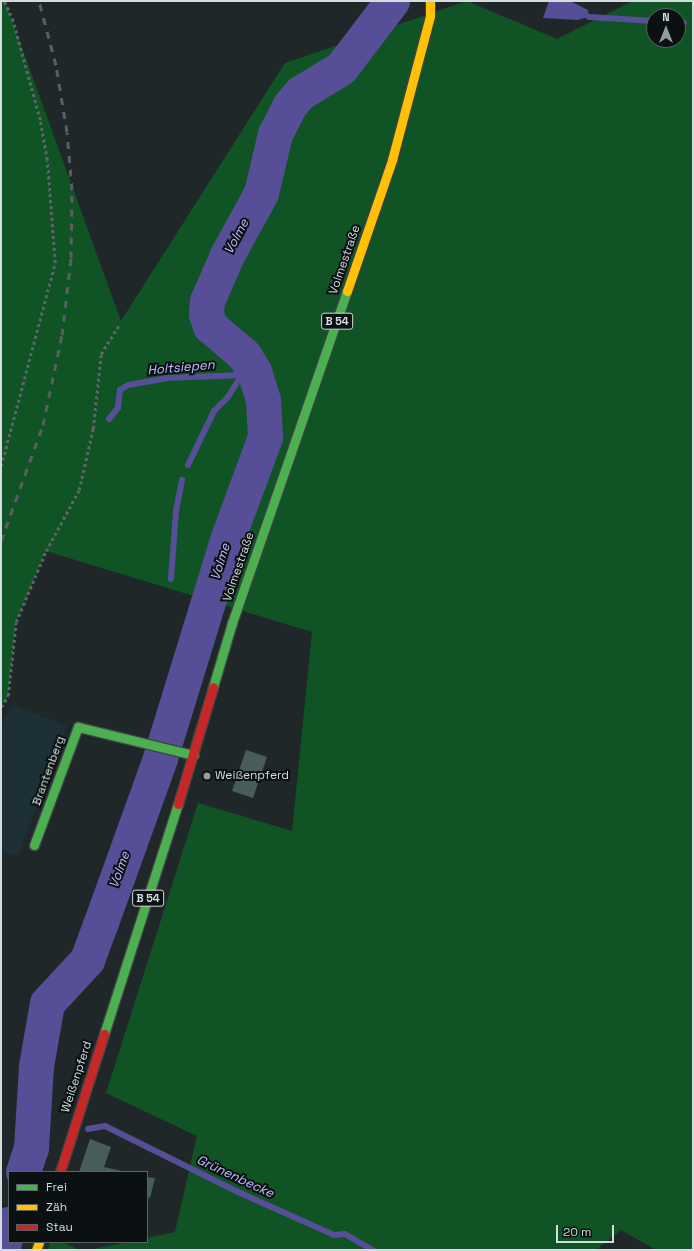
<!DOCTYPE html>
<html>
<head>
<meta charset="utf-8">
<style>
  body { margin:0 }
  #map { position:relative; width:694px; height:1251px; overflow:hidden; background:#202729; font-family:"Space Grotesk",sans-serif }
  div>[style] { position:absolute }
  [style*='--x'] { left:calc(var(--x)*1px); top:calc(var(--y)*1px); width:calc(var(--w)*1px); rotate:calc(var(--a)*1deg) }
  .built>* { inset:0; background:#1c3035 }
  .green>* { inset:0; background:#105426 }
  .water>* { inset:0; background:#564e96 }
  .stream>* { height:6px; margin:-3px; padding:0 3px; transform-origin:3px; border-radius:3px; background:#564e96 }
  .river>* { height:35px; margin:-17.5px; padding:0 17.5px; transform-origin:17.5px; border-radius:17.5px; background:#564e96 }
  .building>* { inset:0; background:#465d5b }
  .path>* { height:2.5px; margin-top:-1.25px; transform-origin:0; background:repeating-linear-gradient(90deg,#5d646a 0 3px,transparent 0 6px) }
  .roads { filter:drop-shadow(1px 0 #3d4345) drop-shadow(-1px 0 #3d4345) drop-shadow(0 1px #3d4345) drop-shadow(0 -1px #3d4345) }
  .fast>* { height:9px; margin:-4.5px; padding:0 4.5px; transform-origin:4.5px; border-radius:4.5px; background:#4caf50 }
  .slow>* { height:9px; margin:-4.5px; padding:0 4.5px; transform-origin:4.5px; border-radius:4.5px; background:#ffc107 }
  .jam>* { height:9px; margin:-4.5px; padding:0 4.5px; transform-origin:4.5px; border-radius:4.5px; background:#c62828 }
  .rail>* { height:3px; margin-top:-1.5px; transform-origin:0; background:repeating-linear-gradient(90deg,#575e64 0 7px,transparent 0 14px) }
  .dots>* { width:11px; height:11px; translate:-50% -50%; box-sizing:border-box; border:2px solid #0b1113; border-radius:50% }
  span { translate:-50% -50%; white-space:nowrap; text-align:center; line-height:1.15; -webkit-text-stroke:4px #0b1113; paint-order:stroke }
  .shield-label span { padding:1px 3px; background:#0b1113; border:1px solid; border-radius:3px; -webkit-text-stroke-width:0 }
  .shield-label { font-size:11px; color:#d3dcde; font-weight:700 }
  .street-label { font-size:12px; color:#d3dcde }
  .poi-label { font-size:12px; color:#d3dcde }
  .left { translate:0 -50%; text-align:left }
  .water-label { font-size:13px; color:#c0bdfe; font-style:italic }
  .frame { position:absolute; inset:0; border:2px solid #d3dcde; pointer-events:none }
  .legend { position:absolute; left:8px; top:1171px; width:140px; height:72px; box-sizing:border-box; background:#0b1113; border:1px solid #5b6264; margin:0; padding:5px 7px; list-style:none; font-size:12px; color:#d3dcde }
  .legend li { display:flex; align-items:center; gap:8px; height:20px }
  .legend b { width:20px; border:1px solid #5b6264 }
  .north { position:absolute; left:646px; top:8px; width:40px; height:40px; box-sizing:border-box; background:#0b1113; border:1px solid #5b6264; border-radius:50%; rotate:0deg; font-size:11px; font-weight:700; line-height:16px; text-align:center; color:#d3dcde }
  .north::after { content:''; display:block; margin:auto; width:14px; height:18px; background:#949d9f; clip-path:polygon(50% 0,100% 100%,50% 72%,0 100%) }
  .scale { position:absolute; left:556px; top:1225px; width:58px; height:18px; box-sizing:border-box; border:2px solid #d3dcde; border-top:0; padding-left:5px; font-size:12px; line-height:14px; white-space:nowrap; color:#d3dcde; -webkit-text-stroke:3px #0b1113; paint-order:stroke }
</style>
</head>
<body>
<div id="map">
  <div class="built">
    <div style="clip-path:polygon(13px 705px,67px 726px,18px 856px,1px 850px,1px 726px)"></div>
  </div>
  <div class="green">
    <div style="clip-path:polygon(evenodd,1px 1px,5px 1px,121px 321px,285px 63px,467px 1px,557px 39px,633px 1px,693px 1px,693px 1250px,656px 1250px,621px 1230px,596px 1250px,88px 1250px,128px 1242px,147px 1242px,147px 1238px,175px 1232px,197px 1136px,106px 1093px,198px 803px,292px 831px,312px 632px,46px 551px,16px 622px,8px 696px,1px 707px,1px 1px,654px 16px,678px 16px,678px 40px,654px 40px,654px 16px)"></div>
    <div style="clip-path:polygon(50px 1242px,62px 1242px,80px 1250px,48px 1250px)"></div>
  </div>
  <div class="water">
    <div style="clip-path:polygon(549px 1px,570px 1px,588px 10px,589px 17px,577px 20px,543px 18px)"></div>
  </div>
  <div class="stream">
    <div style="--x:589;--y:17;--w:65;--a:3.5"></div>
    <div style="--x:678;--y:22;--w:6;--a:9"></div>
    <div style="--x:109;--y:419;--w:14;--a:-51"></div>
    <div style="--x:118;--y:408;--w:18;--a:-84"></div>
    <div style="--x:120;--y:390;--w:9;--a:-32"></div>
    <div style="--x:128;--y:385;--w:39;--a:-10"></div>
    <div style="--x:166;--y:378;--w:76;--a:-2.3"></div>
    <div style="--x:242;--y:375;--w:13;--a:-39"></div>
    <div style="--x:188;--y:465;--w:60;--a:-64.3"></div>
    <div style="--x:214;--y:411;--w:20;--a:-45"></div>
    <div style="--x:228;--y:397;--w:26;--a:-58"></div>
    <div style="--x:171;--y:579;--w:68;--a:-85.8"></div>
    <div style="--x:176;--y:511;--w:32;--a:-79"></div>
    <div style="--x:32;--y:1103;--w:10;--a:11"></div>
    <div style="--x:88;--y:1129;--w:17;--a:-10"></div>
    <div style="--x:105;--y:1126;--w:148;--a:26.4"></div>
    <div style="--x:238;--y:1192;--w:105;--a:24.1"></div>
    <div style="--x:334;--y:1235;--w:11;--a:-5"></div>
    <div style="--x:345;--y:1234;--w:32;--a:30"></div>
  </div>
  <div class="river">
    <div style="--x:23;--y:1172;--w:25;--a:-72"></div>
    <div style="--x:31;--y:1148;--w:82;--a:-86.5"></div>
    <div style="--x:36;--y:1066;--w:64;--a:-80.1"></div>
    <div style="--x:47;--y:1003;--w:59;--a:-47.1"></div>
    <div style="--x:87;--y:960;--w:37;--a:-70"></div>
    <div style="--x:100;--y:925;--w:177;--a:-70.2"></div>
    <div style="--x:160;--y:758;--w:231;--a:-72.9"></div>
    <div style="--x:228;--y:537;--w:107;--a:-69.7"></div>
    <div style="--x:265;--y:437;--w:37;--a:-93"></div>
    <div style="--x:263;--y:400;--w:30;--a:-107"></div>
    <div style="--x:254;--y:371;--w:19;--a:-122"></div>
    <div style="--x:244;--y:355;--w:45;--a:-139.5"></div>
    <div style="--x:210;--y:326;--w:13;--a:-108"></div>
    <div style="--x:206;--y:314;--w:13;--a:-86"></div>
    <div style="--x:207;--y:301;--w:50;--a:-66.5"></div>
    <div style="--x:227;--y:255;--w:71;--a:-61.3"></div>
    <div style="--x:261;--y:193;--w:61;--a:-76.7"></div>
    <div style="--x:275;--y:134;--w:31;--a:-63"></div>
    <div style="--x:289;--y:106;--w:17;--a:-50"></div>
    <div style="--x:300;--y:93;--w:48;--a:-31.4"></div>
    <div style="--x:341;--y:68;--w:84;--a:-52.7"></div>
    <div style="--x:2;--y:1250;--w:27;--a:-75"></div>
  </div>
  <div class="building">
    <div style="clip-path:polygon(246px 750px,267px 757px,253px 798px,232px 791px)"></div>
    <div style="clip-path:polygon(90px 1139px,111px 1147px,104px 1167px,126px 1172px,79px 1172px)"></div>
    <div style="clip-path:polygon(147px 1177px,155px 1178px,150px 1198px,147px 1197px)"></div>
  </div>
  <div class="path">
    <div style="--x:1;--y:466;--w:210;--a:-75.1"></div>
    <div style="--x:55;--y:263;--w:103;--a:-94.4"></div>
    <div style="--x:47;--y:160;--w:41;--a:-99.9"></div>
    <div style="--x:40;--y:120;--w:103;--a:-105.3"></div>
    <div style="--x:13;--y:21;--w:22;--a:-114"></div>
    <div style="--x:1;--y:707;--w:13;--a:-58"></div>
    <div style="--x:8;--y:696;--w:74;--a:-83.8"></div>
    <div style="--x:16;--y:622;--w:77;--a:-67.1"></div>
    <div style="--x:46;--y:551;--w:69;--a:-61.6"></div>
    <div style="--x:79;--y:490;--w:63;--a:-77.1"></div>
    <div style="--x:93;--y:429;--w:75;--a:-83.9"></div>
    <div style="--x:101;--y:354;--w:34;--a:-58"></div>
  </div>
  <div class="roads">
    <div class="fast">
      <div style="--x:213;--y:687;--w:67;--a:-73.5"></div>
      <div style="--x:232;--y:623;--w:351;--a:-70.9"></div>
      <div style="--x:34;--y:845;--w:126;--a:-69.6"></div>
      <div style="--x:78;--y:727;--w:119;--a:13.6"></div>
      <div style="--x:104;--y:1034;--w:242;--a:-72.2"></div>
    </div>
    <div class="slow">
      <div style="--x:347;--y:291;--w:139;--a:-71"></div>
      <div style="--x:392;--y:160;--w:149;--a:-75.2"></div>
      <div style="--x:430;--y:16;--w:15;--a:-90"></div>
      <div style="--x:36;--y:1250;--w:9;--a:-69"></div>
    </div>
    <div class="jam">
      <div style="--x:178;--y:804;--w:122;--a:-73.3"></div>
      <div style="--x:60;--y:1172;--w:145;--a:-72.3"></div>
    </div>
  </div>
  <div class="rail">
    <div style="--x:1;--y:541;--w:123;--a:-70.1"></div>
    <div style="--x:43;--y:425;--w:92;--a:-78.1"></div>
    <div style="--x:62;--y:335;--w:78;--a:-83.3"></div>
    <div style="--x:71;--y:258;--w:68;--a:-89.2"></div>
    <div style="--x:72;--y:190;--w:58;--a:-94.9"></div>
    <div style="--x:67;--y:132;--w:68;--a:-99.3"></div>
    <div style="--x:56;--y:65;--w:66;--a:-104.9"></div>
  </div>
  <div class="dots">
    <div style="left:207px;top:776px;background:#949d9f"></div>
  </div>
  <div class="shield-label">
    <span style="left:337px;top:321px">B 54</span>
    <span style="left:148px;top:898px">B 54</span>
  </div>
  <div class="street-label">
    <span style="left:345px;top:260px;rotate:-71deg">Volmestraße</span>
    <span style="left:239px;top:567px;rotate:-71deg">Volmestraße</span>
    <span style="left:49px;top:771px;rotate:-70deg">Brantenberg</span>
    <span style="left:77px;top:1077px;rotate:-72deg">Weißenpferd</span>
  </div>
  <div class="poi-label">
    <span class="left" style="left:215px;top:776px">Weißenpferd</span>
  </div>
  <div class="water-label">
    <span style="left:237px;top:237px;rotate:-62deg">Volme</span>
    <span style="left:181px;top:368px;rotate:-5deg">Holtsiepen</span>
    <span style="left:221px;top:562px;rotate:-73deg">Volme</span>
    <span style="left:120px;top:870px;rotate:-70deg">Volme</span>
    <span style="left:235px;top:1177px;rotate:25deg">Grünenbecke</span>
  </div>
  <div class="frame"></div>
  <ul class="legend">
  <li><b style="height:5px;background:#4caf50"></b>Frei</li>
  <li><b style="height:5px;background:#ffc107"></b>Zäh</li>
  <li><b style="height:5px;background:#c62828"></b>Stau</li>
  </ul>
  <div class="north">N</div>
  <div class="scale">20 m</div>
</div>
</body>
</html>
